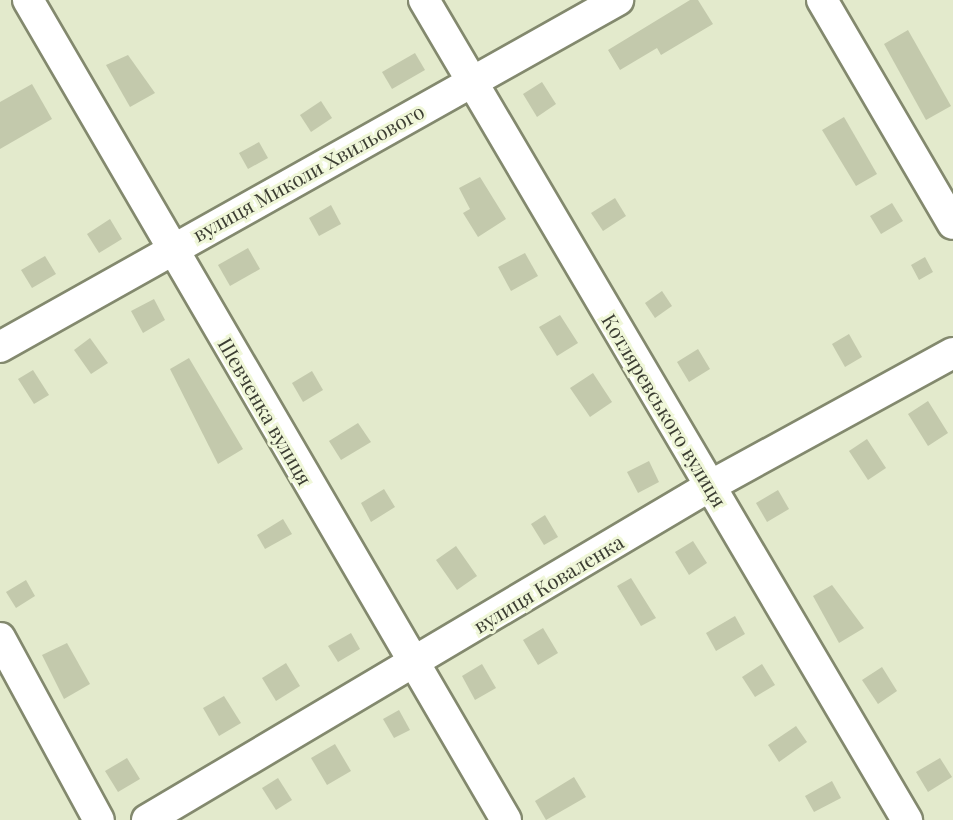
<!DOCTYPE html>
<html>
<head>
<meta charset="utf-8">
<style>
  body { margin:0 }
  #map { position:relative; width:953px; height:820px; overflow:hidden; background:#e3eacc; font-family:"Playfair Display",serif }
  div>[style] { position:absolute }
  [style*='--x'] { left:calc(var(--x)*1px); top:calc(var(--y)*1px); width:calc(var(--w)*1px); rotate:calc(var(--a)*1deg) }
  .building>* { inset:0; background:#c3c9ac }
  .roads { filter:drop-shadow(2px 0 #83896e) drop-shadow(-2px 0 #83896e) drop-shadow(0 2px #83896e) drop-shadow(0 -2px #83896e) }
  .minor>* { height:30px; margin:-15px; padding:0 15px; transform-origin:15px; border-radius:15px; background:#fff }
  span { translate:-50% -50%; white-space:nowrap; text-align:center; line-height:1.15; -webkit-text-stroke:6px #f0f7d9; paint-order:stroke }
  .street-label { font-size:20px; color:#3b3d32 }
</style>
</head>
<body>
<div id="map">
  <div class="building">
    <div style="clip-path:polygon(690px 0,698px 0,713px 24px,661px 55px,657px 48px,620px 70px,608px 50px)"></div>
    <div style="clip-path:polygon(908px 30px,951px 106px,926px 120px,884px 44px)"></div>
    <div style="clip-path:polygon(415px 53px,425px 70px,392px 89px,382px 72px)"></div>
    <div style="clip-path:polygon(128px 55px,155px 93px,130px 107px,106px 65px)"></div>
    <div style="clip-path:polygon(542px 82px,556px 104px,537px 117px,523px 94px)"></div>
    <div style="clip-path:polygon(32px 84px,52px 119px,0 149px,0 102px)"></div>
    <div style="clip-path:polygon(321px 101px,332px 118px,311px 132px,300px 115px)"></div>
    <div style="clip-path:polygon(844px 117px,877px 174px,856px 186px,822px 130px)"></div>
    <div style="clip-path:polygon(259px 142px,268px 158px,248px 169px,239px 153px)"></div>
    <div style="clip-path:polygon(480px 177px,506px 219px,478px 237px,463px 213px,470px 209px,459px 188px)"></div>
    <div style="clip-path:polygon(615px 198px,626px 216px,603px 231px,591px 213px)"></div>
    <div style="clip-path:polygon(892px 203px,903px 221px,881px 234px,870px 216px)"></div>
    <div style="clip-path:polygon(331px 205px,341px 224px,319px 236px,309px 218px)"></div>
    <div style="clip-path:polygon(110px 219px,122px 239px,99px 253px,87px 234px)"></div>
    <div style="clip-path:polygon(248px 248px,260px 269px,230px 286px,218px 265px)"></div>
    <div style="clip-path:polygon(525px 253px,538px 276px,511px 291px,498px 267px)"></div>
    <div style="clip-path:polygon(45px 256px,56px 274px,32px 288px,21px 270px)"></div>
    <div style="clip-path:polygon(925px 257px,933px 272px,919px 280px,911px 265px)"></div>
    <div style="clip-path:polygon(662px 291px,672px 306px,655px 318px,645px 303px)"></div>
    <div style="clip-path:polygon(154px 299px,165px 320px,143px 333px,131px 311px)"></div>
    <div style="clip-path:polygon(560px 315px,578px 343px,557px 356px,539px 327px)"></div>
    <div style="clip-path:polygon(849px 334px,862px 357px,845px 367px,832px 344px)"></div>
    <div style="clip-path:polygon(90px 338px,108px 363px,91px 374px,74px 350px)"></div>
    <div style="clip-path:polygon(698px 349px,710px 369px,689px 382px,677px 362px)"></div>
    <div style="clip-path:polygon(189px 358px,243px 449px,218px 464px,170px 369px)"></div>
    <div style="clip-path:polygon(33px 370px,49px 395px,34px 404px,18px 379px)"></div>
    <div style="clip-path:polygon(312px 371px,323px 390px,303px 402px,292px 383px)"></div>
    <div style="clip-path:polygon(593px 373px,612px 402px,590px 417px,570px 388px)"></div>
    <div style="clip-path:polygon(928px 401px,948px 433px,928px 446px,908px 414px)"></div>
    <div style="clip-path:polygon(358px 423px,371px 442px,341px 460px,329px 441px)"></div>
    <div style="clip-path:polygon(867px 439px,886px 468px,868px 480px,849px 451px)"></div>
    <div style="clip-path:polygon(649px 461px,659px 482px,638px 493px,627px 472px)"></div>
    <div style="clip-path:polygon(384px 489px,395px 507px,371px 522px,361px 503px)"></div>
    <div style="clip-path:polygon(778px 490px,789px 509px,767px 522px,756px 503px)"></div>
    <div style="clip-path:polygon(545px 515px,558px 537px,544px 545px,531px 524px)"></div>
    <div style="clip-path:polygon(283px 519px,292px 534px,265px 549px,257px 535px)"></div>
    <div style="clip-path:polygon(693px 541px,707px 563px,689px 575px,675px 552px)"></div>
    <div style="clip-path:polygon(456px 546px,477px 576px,457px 590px,436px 560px)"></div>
    <div style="clip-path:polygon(631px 578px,656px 618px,641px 626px,617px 586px)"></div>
    <div style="clip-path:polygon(26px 580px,35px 596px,16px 608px,6px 592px)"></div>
    <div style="clip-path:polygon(832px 585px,864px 628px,839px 643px,813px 596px)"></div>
    <div style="clip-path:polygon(735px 616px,745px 634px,716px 651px,706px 633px)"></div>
    <div style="clip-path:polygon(543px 628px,558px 653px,538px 665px,523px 640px)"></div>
    <div style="clip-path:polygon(351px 633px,360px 649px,338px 662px,328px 646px)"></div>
    <div style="clip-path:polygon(67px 643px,90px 684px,64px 699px,42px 655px)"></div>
    <div style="clip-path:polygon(286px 663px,300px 686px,276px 701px,262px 678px)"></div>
    <div style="clip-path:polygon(482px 664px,496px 688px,475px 700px,462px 676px)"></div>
    <div style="clip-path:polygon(762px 664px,775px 685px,755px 697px,742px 677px)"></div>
    <div style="clip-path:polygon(882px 667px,897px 691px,878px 704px,862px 680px)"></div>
    <div style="clip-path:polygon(224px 696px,241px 723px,219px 736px,203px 708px)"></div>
    <div style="clip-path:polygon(399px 710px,410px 730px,394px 738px,383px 719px)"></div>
    <div style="clip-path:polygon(796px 726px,807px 742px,779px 762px,768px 745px)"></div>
    <div style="clip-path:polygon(335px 744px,351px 771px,327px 785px,311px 758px)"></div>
    <div style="clip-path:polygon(127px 758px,140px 779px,118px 792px,105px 771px)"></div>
    <div style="clip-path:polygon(940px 758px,952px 777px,928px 792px,916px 772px)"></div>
    <div style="clip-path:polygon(574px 777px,586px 797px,546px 820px,535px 801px)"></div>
    <div style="clip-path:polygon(278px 778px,292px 800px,276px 810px,262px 788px)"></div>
    <div style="clip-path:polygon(832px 781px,841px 798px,814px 812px,805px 796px)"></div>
  </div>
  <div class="roads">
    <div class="minor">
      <div style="--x:28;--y:0;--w:949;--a:59.76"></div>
      <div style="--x:424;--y:0;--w:952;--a:59.5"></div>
      <div style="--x:822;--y:0;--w:259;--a:59.7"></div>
      <div style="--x:0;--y:347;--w:709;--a:-29.31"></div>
      <div style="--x:0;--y:638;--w:207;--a:61.5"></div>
      <div style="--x:147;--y:820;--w:655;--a:-30.68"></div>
      <div style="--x:710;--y:486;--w:277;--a:-28.7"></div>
    </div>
  </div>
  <div class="street-label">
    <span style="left:308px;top:172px;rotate:-29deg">вулиця Миколи Хвильового</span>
    <span style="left:665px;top:410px;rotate:59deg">Котляревського вулиця</span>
    <span style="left:266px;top:411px;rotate:60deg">Шевченка вулиця</span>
    <span style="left:548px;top:583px;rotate:-31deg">вулиця Коваленка</span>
  </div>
</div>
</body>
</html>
